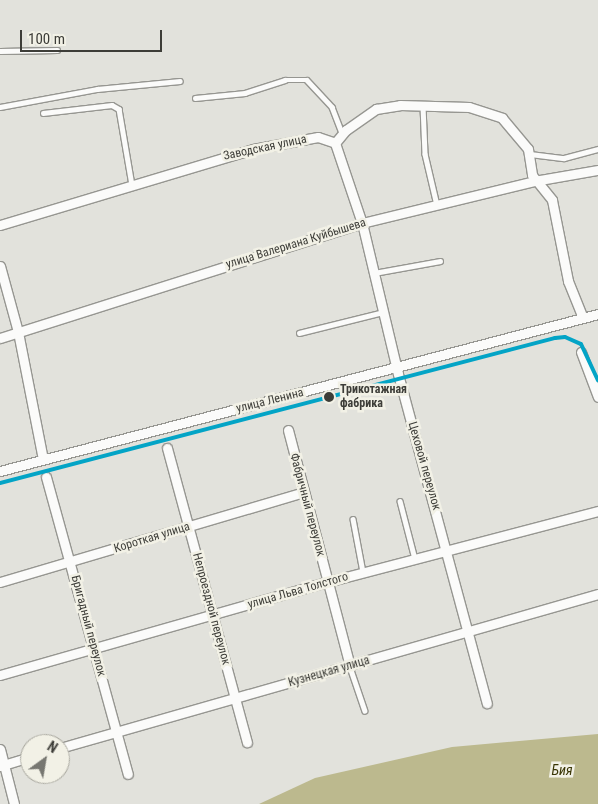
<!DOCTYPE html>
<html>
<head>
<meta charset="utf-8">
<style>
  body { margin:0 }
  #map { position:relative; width:598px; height:804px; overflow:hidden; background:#e2e2dc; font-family:"Roboto Condensed",sans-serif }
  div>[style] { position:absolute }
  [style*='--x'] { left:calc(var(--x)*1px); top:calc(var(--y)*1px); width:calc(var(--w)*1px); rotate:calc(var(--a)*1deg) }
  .water>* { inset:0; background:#bcb98e }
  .roads { filter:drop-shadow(1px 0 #969691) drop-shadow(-1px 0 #969691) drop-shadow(0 1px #969691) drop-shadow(0 -1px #969691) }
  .lane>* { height:4.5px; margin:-2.25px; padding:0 2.25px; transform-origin:2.25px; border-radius:2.25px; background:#fbfbfa }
  .street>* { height:9px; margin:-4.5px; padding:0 4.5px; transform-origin:4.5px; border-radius:4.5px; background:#fbfbfa }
  .tram-1>* { height:4px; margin:-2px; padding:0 2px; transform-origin:2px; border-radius:2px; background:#03a4c6 }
  .dots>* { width:14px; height:14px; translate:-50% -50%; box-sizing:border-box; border:2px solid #f2f1e6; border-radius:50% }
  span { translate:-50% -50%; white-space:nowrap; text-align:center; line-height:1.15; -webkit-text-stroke:5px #f2f1e6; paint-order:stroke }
  .street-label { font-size:12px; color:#3d3d38 }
  .stop-label { font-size:12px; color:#3d3d38; font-weight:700 }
  .left { translate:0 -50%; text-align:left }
  .water-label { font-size:14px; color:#3a3605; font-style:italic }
  .north { position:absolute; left:20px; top:734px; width:50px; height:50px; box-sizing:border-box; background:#f2f1e6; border:1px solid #aaa9a0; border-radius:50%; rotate:32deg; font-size:14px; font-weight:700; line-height:20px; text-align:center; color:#3d3d38 }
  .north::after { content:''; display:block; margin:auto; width:18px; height:22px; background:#777771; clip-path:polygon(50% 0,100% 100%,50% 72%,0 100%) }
  .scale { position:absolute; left:20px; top:30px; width:142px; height:22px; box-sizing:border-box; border:2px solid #3d3d38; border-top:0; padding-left:6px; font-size:15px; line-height:18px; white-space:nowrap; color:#3d3d38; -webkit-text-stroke:4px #f2f1e6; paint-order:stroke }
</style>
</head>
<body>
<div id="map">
  <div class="water">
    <div style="clip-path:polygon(598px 734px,598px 804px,259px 804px,315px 778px,452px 747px)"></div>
  </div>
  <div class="roads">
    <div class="lane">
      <div style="--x:0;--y:51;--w:57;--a:-1"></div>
      <div style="--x:195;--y:98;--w:50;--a:-5.7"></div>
      <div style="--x:245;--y:93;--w:42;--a:-18"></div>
      <div style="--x:285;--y:80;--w:22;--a:0"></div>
      <div style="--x:307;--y:80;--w:37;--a:47"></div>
      <div style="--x:332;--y:107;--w:28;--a:69"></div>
      <div style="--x:423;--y:106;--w:48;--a:87.6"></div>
      <div style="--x:425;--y:154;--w:52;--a:76.8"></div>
      <div style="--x:0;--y:107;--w:99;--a:-10.5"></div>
      <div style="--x:97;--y:89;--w:83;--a:-5.5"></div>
      <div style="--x:43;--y:113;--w:69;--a:-6.6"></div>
      <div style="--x:112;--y:105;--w:8;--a:30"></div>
      <div style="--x:119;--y:109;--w:77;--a:80.3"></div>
      <div style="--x:530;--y:154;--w:34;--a:7"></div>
      <div style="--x:564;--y:158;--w:35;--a:-15"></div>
      <div style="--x:374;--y:273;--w:67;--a:-10.3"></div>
      <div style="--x:299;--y:333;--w:87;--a:-14"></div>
      <div style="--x:400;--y:501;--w:60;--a:75.5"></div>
      <div style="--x:353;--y:519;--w:54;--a:79.3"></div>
      <div style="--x:350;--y:667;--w:46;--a:71.2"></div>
    </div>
    <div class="street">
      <div style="--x:335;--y:143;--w:84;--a:71.4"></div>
      <div style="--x:362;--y:223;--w:155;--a:76.6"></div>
      <div style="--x:398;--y:374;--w:341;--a:74.9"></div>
      <div style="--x:0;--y:225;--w:264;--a:-16.7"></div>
      <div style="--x:253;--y:149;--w:66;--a:-10.5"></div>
      <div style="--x:318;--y:137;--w:18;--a:19"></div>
      <div style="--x:335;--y:143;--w:17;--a:-50"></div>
      <div style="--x:346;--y:130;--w:37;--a:-35"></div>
      <div style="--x:376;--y:109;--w:24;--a:-9"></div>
      <div style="--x:400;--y:105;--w:69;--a:1.7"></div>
      <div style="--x:469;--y:107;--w:35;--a:18"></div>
      <div style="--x:502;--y:118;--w:40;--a:50"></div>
      <div style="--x:528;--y:149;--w:26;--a:81"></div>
      <div style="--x:532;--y:175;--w:32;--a:51"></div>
      <div style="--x:552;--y:200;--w:83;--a:78.8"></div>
      <div style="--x:568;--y:281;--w:40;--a:68"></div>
      <div style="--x:0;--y:266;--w:68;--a:74.7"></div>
      <div style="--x:18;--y:332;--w:129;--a:78.9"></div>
      <div style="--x:0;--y:338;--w:380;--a:-17.6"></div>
      <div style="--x:362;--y:223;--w:177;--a:-13.7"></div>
      <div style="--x:534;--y:181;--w:65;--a:-9.8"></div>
      <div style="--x:581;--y:352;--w:48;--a:69.3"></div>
      <div style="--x:288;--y:430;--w:245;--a:75.3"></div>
      <div style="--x:167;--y:448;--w:305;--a:74.8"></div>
      <div style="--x:0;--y:471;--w:618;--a:-14.71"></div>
      <div style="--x:46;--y:477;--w:308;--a:74.6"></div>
      <div style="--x:0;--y:582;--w:317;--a:-16.5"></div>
      <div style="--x:0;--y:675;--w:340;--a:-15.9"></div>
      <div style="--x:327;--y:582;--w:280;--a:-14.7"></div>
      <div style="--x:60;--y:748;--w:560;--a:-15.97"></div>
      <div style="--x:0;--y:749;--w:57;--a:75.7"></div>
      <div style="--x:0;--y:766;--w:31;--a:-17"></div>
    </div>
  </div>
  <div class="tram-1">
    <div style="--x:0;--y:483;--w:574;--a:-14.64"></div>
    <div style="--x:555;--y:338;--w:10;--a:-6"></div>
    <div style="--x:565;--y:337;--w:17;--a:24"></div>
    <div style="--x:581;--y:344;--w:40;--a:65"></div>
  </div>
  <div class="dots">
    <div style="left:329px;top:397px;background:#3d3d38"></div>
  </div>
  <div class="street-label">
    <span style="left:265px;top:148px;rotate:-12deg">Заводская улица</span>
    <span style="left:296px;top:244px;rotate:-17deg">улица Валериана Куйбышева</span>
    <span style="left:270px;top:401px;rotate:-14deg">улица Ленина</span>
    <span style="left:424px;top:466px;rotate:74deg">Цеховой переулок</span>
    <span style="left:307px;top:505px;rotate:75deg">Фабричный переулок</span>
    <span style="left:152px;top:538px;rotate:-17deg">Короткая улица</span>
    <span style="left:298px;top:591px;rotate:-16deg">улица Льва Толстого</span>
    <span style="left:211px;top:609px;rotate:75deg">Непроездной переулок</span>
    <span style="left:88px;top:626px;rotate:75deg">Бригадный переулок</span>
    <span style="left:329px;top:672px;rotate:-16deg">Кузнецкая улица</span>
  </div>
  <div class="stop-label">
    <span class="left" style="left:340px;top:397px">Трикотажная<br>фабрика</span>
  </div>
  <div class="water-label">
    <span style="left:562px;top:770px">Бия</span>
  </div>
  <div class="north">N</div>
  <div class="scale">100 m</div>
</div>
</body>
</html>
